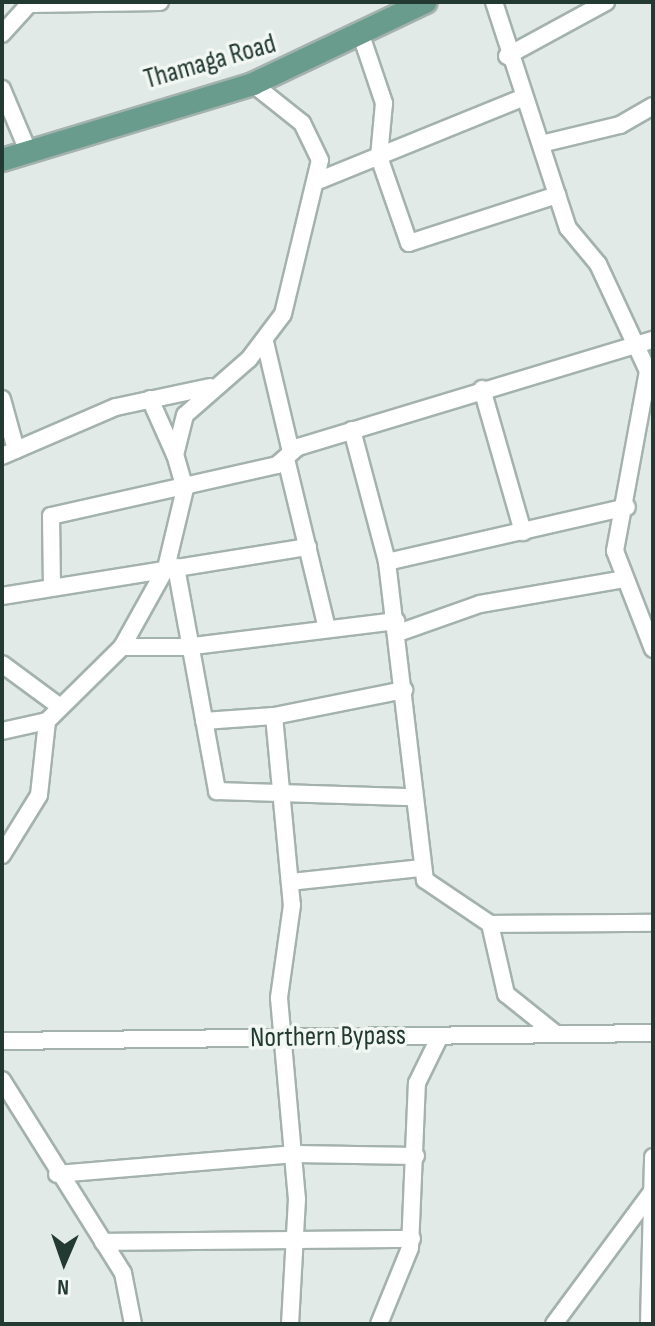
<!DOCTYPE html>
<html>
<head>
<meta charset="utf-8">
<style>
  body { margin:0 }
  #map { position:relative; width:655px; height:1326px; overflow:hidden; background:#e1eae6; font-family:"Sofia Sans Condensed",sans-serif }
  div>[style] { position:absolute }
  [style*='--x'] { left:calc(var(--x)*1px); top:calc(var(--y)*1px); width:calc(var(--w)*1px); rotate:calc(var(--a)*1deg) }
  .roads { filter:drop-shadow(2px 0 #a4b2ad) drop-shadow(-2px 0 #a4b2ad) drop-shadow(0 2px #a4b2ad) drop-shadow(0 -2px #a4b2ad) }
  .minor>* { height:16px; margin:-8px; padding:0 8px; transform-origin:8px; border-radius:8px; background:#fff }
  .major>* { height:22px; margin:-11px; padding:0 11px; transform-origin:11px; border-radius:11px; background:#6a9c8e }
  span { translate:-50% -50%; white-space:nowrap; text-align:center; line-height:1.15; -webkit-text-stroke:7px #f2f7f4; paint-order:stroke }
  .street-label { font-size:28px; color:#233a33 }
  .frame { position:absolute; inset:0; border:4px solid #233a33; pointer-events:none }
  .north { position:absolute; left:24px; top:1222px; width:80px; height:80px; -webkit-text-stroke:6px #f2f7f4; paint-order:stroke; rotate:182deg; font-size:22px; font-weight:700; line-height:32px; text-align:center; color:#233a33 }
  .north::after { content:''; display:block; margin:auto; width:28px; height:36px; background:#233a33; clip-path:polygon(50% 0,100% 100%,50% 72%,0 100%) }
</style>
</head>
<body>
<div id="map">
  <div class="roads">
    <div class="minor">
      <div style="--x:494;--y:2;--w:238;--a:71.9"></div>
      <div style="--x:568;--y:228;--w:47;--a:50.2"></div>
      <div style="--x:598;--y:264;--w:118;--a:65"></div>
      <div style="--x:648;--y:371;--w:183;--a:100.4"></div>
      <div style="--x:615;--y:551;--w:105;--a:68.8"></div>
      <div style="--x:31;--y:4;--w:129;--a:-0.9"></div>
      <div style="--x:2;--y:34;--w:43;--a:-47.8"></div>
      <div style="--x:362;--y:38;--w:69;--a:71.3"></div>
      <div style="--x:384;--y:103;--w:54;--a:95.3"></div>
      <div style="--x:379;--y:157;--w:91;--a:70.8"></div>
      <div style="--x:409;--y:243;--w:156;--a:-18"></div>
      <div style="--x:507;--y:56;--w:113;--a:-28.6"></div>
      <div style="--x:2;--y:89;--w:67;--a:67.2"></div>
      <div style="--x:541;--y:144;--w:81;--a:-13.5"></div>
      <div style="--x:620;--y:125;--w:38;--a:-30"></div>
      <div style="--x:320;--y:180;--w:218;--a:-22.1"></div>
      <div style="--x:265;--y:342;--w:113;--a:76.7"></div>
      <div style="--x:482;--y:389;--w:149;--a:74"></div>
      <div style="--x:2;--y:399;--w:53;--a:74.6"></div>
      <div style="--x:150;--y:399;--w:61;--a:65.9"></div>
      <div style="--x:352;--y:430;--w:137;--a:75.1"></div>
      <div style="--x:387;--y:562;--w:320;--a:83.2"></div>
      <div style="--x:425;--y:880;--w:78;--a:34.1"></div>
      <div style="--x:490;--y:924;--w:72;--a:77.1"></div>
      <div style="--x:506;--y:994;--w:64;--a:38.7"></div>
      <div style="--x:2;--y:456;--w:124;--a:-23.3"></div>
      <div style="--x:116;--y:407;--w:96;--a:-12"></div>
      <div style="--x:286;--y:459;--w:175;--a:76.4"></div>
      <div style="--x:387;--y:562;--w:246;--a:-12.9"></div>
      <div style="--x:176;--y:567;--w:228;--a:79.6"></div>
      <div style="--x:217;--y:791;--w:196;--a:1.8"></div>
      <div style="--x:52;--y:587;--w:71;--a:-90.8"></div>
      <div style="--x:51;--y:516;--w:232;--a:-12.7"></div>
      <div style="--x:277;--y:465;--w:28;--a:-41"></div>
      <div style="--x:298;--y:447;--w:371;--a:-16.8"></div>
      <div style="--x:2;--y:596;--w:310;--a:-9.1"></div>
      <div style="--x:398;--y:633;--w:87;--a:-19.5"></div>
      <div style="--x:480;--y:604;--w:146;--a:-9.8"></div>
      <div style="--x:122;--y:647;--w:63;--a:0"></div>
      <div style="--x:185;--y:647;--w:213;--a:-7"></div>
      <div style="--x:2;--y:664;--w:71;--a:36.4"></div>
      <div style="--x:274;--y:716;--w:190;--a:84.6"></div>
      <div style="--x:292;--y:905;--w:94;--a:98"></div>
      <div style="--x:279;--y:998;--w:202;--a:84.9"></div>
      <div style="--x:297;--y:1199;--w:125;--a:93.2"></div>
      <div style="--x:204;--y:721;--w:70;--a:-4.1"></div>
      <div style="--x:274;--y:716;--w:133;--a:-11.3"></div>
      <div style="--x:2;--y:731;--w:46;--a:-12.5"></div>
      <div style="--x:2;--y:855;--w:70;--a:-58.3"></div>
      <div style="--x:39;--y:795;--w:74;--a:-83.8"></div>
      <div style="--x:47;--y:721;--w:105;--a:-44.6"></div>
      <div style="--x:122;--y:647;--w:90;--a:-60.9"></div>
      <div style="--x:166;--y:568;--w:81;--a:-76.5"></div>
      <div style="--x:185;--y:489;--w:35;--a:-106"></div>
      <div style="--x:175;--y:455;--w:41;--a:-76"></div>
      <div style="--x:185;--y:415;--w:85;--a:-41.2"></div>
      <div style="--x:249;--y:359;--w:56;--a:-52.9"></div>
      <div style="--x:283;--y:314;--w:158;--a:-76.5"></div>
      <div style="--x:320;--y:160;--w:41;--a:-115.9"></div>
      <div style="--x:302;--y:123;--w:63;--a:-141.5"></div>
      <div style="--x:290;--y:882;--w:132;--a:-6.1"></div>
      <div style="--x:490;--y:924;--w:163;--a:-0.4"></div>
      <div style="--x:2;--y:1041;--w:651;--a:-0.7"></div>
      <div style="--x:2;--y:1080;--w:228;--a:57.9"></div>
      <div style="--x:123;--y:1273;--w:52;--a:78.9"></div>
      <div style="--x:57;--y:1174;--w:239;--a:-4.8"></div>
      <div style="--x:295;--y:1154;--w:121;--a:0.9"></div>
      <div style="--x:103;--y:1242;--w:309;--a:-0.6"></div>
      <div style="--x:379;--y:1324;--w:82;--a:-67.8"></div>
      <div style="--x:410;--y:1248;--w:165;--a:-87.6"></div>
      <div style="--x:417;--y:1083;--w:52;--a:-63.9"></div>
      <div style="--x:554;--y:1324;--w:163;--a:-53.5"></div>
      <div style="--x:649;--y:1324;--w:167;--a:-88.6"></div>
    </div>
    <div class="major">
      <div style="--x:2;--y:160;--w:262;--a:-16.8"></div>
      <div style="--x:253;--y:84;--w:191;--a:-25.4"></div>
    </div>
  </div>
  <div class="street-label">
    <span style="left:210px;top:62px;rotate:-16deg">Thamaga Road</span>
    <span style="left:328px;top:1037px;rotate:-1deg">Northern Bypass</span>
  </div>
  <div class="frame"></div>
  <div class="north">N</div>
</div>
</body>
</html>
